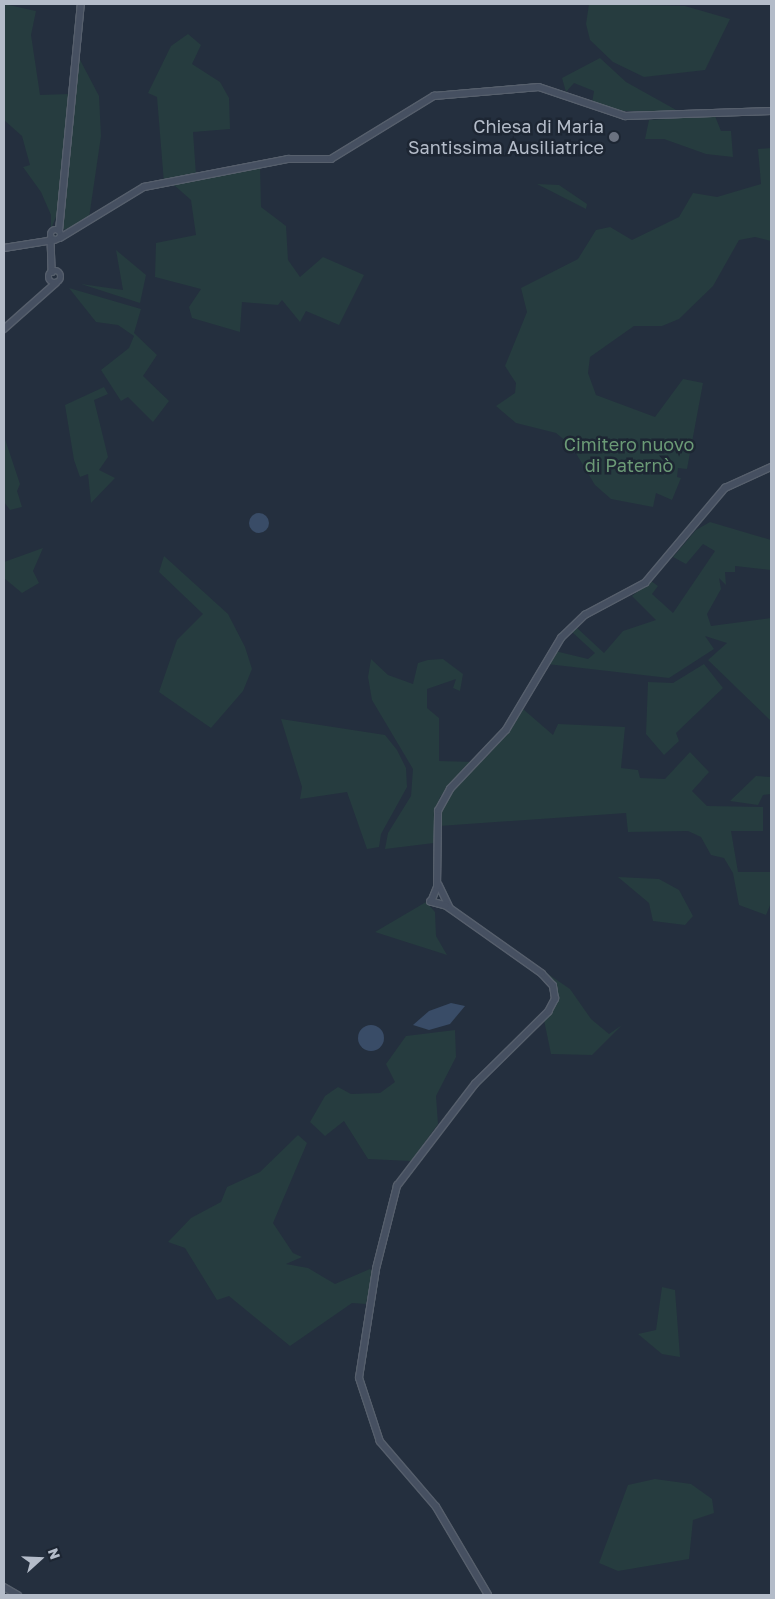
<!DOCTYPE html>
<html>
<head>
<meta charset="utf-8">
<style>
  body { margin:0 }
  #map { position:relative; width:775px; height:1599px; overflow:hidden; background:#242f3e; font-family:"Golos Text",sans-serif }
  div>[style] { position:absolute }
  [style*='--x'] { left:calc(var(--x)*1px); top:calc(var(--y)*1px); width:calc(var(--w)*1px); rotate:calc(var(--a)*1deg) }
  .green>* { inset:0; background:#263c3f }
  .water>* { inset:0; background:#394c67 }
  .round { border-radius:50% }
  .roads { filter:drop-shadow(1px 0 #565f6c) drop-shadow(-1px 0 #565f6c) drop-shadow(0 1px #565f6c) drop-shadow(0 -1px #565f6c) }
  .secondary>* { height:5.5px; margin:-2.75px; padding:0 2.75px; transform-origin:2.75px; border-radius:2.75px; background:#465061 }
  .secondary>.ring { margin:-2.75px; padding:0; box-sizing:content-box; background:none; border:5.5px solid #465061; border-radius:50% }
  .dots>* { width:14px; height:14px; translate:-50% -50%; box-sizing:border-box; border:2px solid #1d2633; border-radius:50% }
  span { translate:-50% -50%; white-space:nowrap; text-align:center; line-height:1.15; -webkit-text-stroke:5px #1d2633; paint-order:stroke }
  .poi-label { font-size:18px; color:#b4bcc9 }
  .right { translate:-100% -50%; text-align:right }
  .park-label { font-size:18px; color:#6b9a76 }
  .frame { position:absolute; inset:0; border:5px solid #b4bcc9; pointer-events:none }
  .north { position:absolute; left:15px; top:1534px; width:50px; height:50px; -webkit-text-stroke:4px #1d2633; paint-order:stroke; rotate:70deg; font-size:14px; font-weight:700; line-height:20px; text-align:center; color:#b4bcc9 }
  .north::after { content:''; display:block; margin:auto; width:18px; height:22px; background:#b4bcc9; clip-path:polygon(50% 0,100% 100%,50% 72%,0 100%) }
</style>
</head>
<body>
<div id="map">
  <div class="green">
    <div style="clip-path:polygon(4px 4px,36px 11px,31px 35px,40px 95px,70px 94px,58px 212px,51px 229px,51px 215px,41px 192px,23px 167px,30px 165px,22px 136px,4px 120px)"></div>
    <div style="clip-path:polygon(589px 4px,685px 6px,730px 19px,705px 70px,644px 77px,613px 62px,590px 40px,586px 24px)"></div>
    <div style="clip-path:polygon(188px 34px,201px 45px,192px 64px,220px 82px,229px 98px,230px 129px,193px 132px,196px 175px,164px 183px,157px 97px,148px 93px,171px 46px)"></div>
    <div style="clip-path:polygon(78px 56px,99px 96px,101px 136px,89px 218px,65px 230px,61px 227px)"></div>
    <div style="clip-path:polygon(600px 58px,626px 82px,678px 111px,612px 111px,592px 103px,594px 91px,574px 83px,566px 92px,562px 78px)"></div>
    <div style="clip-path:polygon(715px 116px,721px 131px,731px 131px,733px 157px,706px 154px,664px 139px,645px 139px,649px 120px)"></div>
    <div style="clip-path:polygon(771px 148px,771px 241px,755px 237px,739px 240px,713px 286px,679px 319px,662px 326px,634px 326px,590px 357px,588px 373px,596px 395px,655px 417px,683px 379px,703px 383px,687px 469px,678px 468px,677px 477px,681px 478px,672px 500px,656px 493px,653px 507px,611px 499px,595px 485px,571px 445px,556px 433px,516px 423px,496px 406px,515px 393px,516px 383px,505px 366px,527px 312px,521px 288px,578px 259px,596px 230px,610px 227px,632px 240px,679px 217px,693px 193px,717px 197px,761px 184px,758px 149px)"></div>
    <div style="clip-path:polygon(260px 167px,261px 207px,286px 226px,288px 260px,300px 277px,323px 257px,364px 275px,339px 325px,306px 311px,300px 322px,282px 300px,278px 305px,242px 302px,240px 332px,192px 318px,189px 307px,201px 289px,155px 277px,156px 243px,196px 235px,191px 200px,174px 185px)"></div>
    <div style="clip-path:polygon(537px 184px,559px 185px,587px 204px,586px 209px)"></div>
    <div style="clip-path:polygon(116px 250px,146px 275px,140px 303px,81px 284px,123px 290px)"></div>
    <div style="clip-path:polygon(69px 288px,141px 309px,134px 333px,157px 355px,143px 376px,169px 401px,153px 422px,128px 397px,121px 401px,101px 370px,129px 348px,134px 336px,118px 325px,96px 322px)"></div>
    <div style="clip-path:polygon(104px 387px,108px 394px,94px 400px,108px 457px,99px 470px,115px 478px,91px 503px,88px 474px,80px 477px,74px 460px,65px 405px)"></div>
    <div style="clip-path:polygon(4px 436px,20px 484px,17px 491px,22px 507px,10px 510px,4px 502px)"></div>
    <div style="clip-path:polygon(710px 522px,771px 540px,771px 570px,735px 566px,735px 572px,725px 572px,726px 585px,719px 578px,721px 589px,707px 614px,711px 626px,771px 618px,771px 721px,708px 660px,727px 643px,705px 636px,714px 649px,669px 678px,547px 664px,555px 651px,588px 659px,595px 653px,572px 632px,576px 627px,604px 653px,623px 631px,656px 620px,632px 596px,651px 581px,658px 586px,652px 594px,673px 613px,715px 551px,703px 544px,686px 564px,673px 557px,696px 530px)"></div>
    <div style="clip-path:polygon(43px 548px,33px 571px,39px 583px,22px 593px,4px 578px,4px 562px)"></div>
    <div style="clip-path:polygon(164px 556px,228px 614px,245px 647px,252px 669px,243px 691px,211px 728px,159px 692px,177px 640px,203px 614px,159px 572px)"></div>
    <div style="clip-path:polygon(371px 659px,388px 675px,413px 684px,418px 663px,428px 660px,443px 659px,463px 674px,460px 691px,453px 688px,456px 679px,427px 689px,427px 708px,439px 718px,439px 761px,474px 762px,440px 797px,434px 816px,434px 843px,385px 849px,388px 833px,411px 796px,413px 769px,372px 700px,368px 677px)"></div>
    <div style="clip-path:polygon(704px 664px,723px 688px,676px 733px,679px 741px,664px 755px,646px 734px,648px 682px,673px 683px)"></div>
    <div style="clip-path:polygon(523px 709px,553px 735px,558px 724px,625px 727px,621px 768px,638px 770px,640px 778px,665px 779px,690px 752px,709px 772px,692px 791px,707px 806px,763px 807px,763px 831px,731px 831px,738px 872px,771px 872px,771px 903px,766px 915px,739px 905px,733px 873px,724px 858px,711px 855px,701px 837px,688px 831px,628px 832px,626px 813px,439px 826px,441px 808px,452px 790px,491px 752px)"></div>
    <div style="clip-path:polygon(281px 719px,385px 735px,397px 750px,406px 768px,407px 787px,381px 834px,379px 847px,367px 849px,347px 792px,300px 799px,302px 787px)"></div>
    <div style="clip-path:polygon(756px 776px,771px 777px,771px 794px,763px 795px,758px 805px,730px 801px)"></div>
    <div style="clip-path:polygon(618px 877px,659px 879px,679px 890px,693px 916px,685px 925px,653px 921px,649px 903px)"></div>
    <div style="clip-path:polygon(426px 902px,435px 912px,436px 936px,447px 955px,375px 932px)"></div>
    <div style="clip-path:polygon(545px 972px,570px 989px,591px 1019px,609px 1034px,622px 1025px,592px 1055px,551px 1054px,544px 1020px,553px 1010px,557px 991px)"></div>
    <div style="clip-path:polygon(455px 1030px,456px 1057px,436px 1096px,438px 1124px,411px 1161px,368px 1159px,344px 1121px,325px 1136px,310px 1122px,325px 1096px,338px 1087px,351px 1094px,380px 1093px,395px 1082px,386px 1064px,406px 1036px)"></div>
    <div style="clip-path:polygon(298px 1135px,307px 1143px,273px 1223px,293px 1253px,302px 1257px,286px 1264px,308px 1268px,335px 1284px,370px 1269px,373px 1272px,366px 1304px,352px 1303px,290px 1346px,229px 1296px,217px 1300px,185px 1248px,168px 1242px,191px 1218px,221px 1202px,227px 1187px,260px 1172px)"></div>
    <div style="clip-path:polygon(662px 1287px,675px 1290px,680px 1357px,662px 1354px,638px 1334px,656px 1330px)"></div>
    <div style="clip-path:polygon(655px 1479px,691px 1484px,712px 1499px,714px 1513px,693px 1520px,689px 1559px,618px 1571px,599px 1563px,628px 1485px)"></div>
  </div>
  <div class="water">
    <div class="round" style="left:249px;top:513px;width:20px;height:20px"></div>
    <div style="clip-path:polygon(451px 1003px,465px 1006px,450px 1024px,429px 1030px,413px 1025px,429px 1011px)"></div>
    <div class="round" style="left:358px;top:1025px;width:26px;height:26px"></div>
  </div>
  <div class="roads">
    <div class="secondary">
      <div class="ring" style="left:50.5px;top:229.5px;width:5.5px;height:5.5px"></div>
      <div style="--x:59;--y:231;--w:228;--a:-84.5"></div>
      <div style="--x:60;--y:238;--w:98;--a:-31.3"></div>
      <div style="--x:144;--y:187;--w:147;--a:-11"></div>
      <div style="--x:288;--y:159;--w:43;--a:0"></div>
      <div style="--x:331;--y:159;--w:121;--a:-31.5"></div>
      <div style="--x:434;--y:96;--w:105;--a:-4.9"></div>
      <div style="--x:539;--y:87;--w:91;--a:18.6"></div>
      <div style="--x:625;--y:116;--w:146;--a:-2"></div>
      <div style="--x:51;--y:239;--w:33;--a:88"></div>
      <div style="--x:4;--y:248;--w:51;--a:-9.1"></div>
      <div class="ring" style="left:49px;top:271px;width:6.5px;height:6.5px"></div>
      <div style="--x:4;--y:329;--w:69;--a:-41.5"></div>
      <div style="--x:439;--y:885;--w:25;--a:64"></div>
      <div style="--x:4;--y:1587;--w:16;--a:30"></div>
      <div style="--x:488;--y:1595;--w:102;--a:-120.6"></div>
      <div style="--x:436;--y:1507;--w:86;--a:-130.7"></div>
      <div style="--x:380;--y:1442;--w:67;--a:-108.2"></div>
      <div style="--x:359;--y:1378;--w:110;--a:-81.1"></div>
      <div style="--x:376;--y:1269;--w:86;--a:-75.8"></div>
      <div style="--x:397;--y:1186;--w:128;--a:-52.6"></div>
      <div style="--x:475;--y:1084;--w:103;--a:-44.6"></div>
      <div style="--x:548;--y:1012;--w:15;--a:-62"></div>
      <div style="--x:555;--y:999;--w:13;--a:-99"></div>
      <div style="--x:553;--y:986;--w:16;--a:-133"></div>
      <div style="--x:542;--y:974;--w:118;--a:-144.7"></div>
      <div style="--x:446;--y:906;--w:16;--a:-165"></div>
      <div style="--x:431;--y:902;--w:16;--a:-68"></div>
      <div style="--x:437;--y:887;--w:76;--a:-89.2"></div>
      <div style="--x:438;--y:811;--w:25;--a:-61"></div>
      <div style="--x:450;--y:789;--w:81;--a:-46.5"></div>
      <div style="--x:506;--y:730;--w:107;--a:-59.1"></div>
      <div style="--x:561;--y:638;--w:33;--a:-44"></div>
      <div style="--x:585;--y:615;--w:68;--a:-28.1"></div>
      <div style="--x:645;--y:583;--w:124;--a:-49.9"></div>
      <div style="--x:725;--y:488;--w:51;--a:-24.5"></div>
    </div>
  </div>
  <div class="dots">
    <div style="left:614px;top:137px;background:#6b7280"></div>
  </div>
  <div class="poi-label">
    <span class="right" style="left:604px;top:137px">Chiesa di Maria<br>Santissima Ausiliatrice</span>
  </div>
  <div class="park-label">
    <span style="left:629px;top:455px">Cimitero nuovo<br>di Paternò</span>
  </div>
  <div class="frame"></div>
  <div class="north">N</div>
</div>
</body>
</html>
